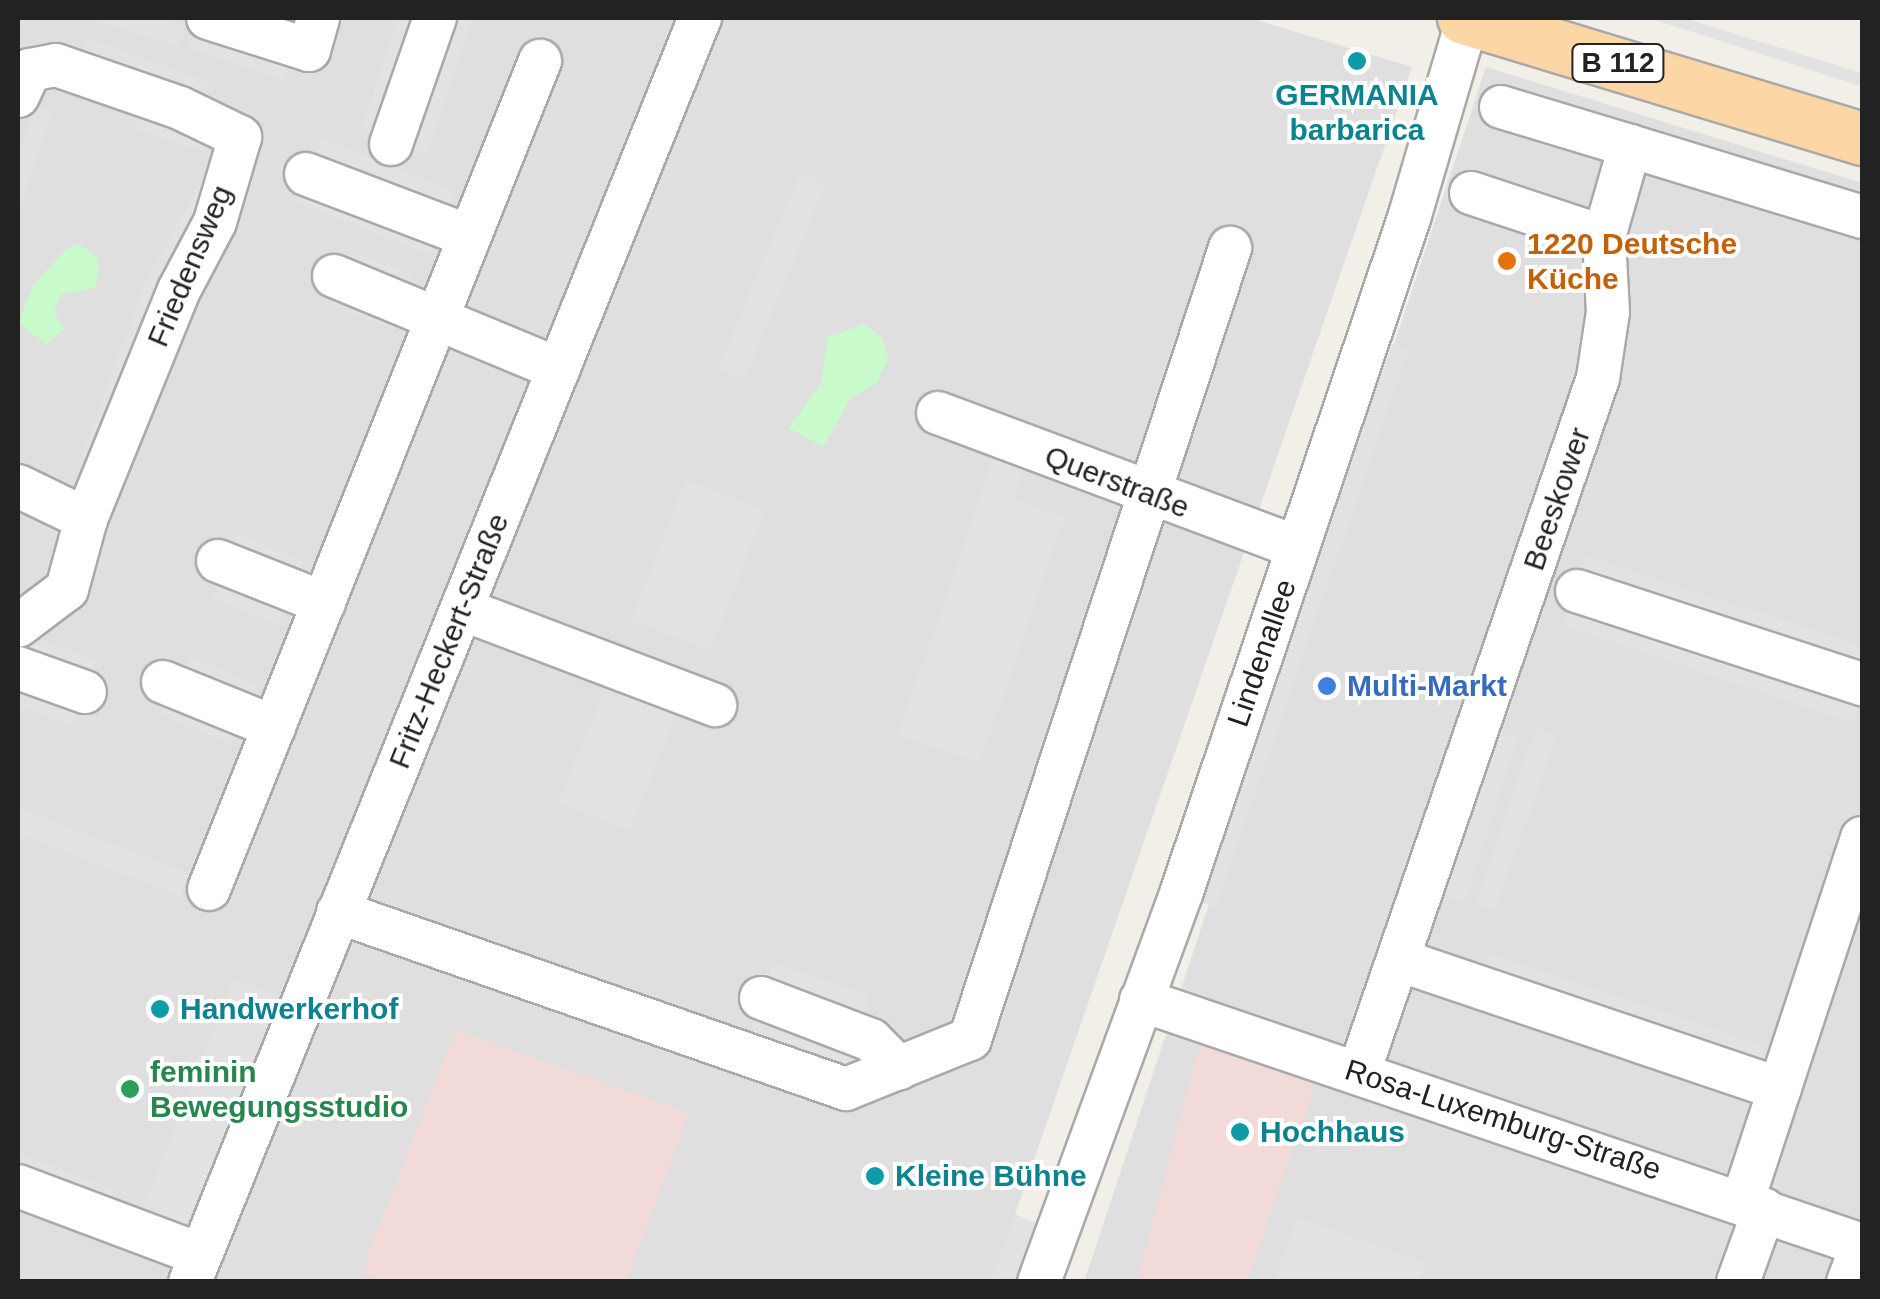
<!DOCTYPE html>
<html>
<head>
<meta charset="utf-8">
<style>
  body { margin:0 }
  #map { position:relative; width:1880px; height:1299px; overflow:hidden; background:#f2efe9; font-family:Helvetica,sans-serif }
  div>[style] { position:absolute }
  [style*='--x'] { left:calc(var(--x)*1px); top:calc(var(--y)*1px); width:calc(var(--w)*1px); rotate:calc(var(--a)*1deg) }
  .residential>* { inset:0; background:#e0dfdf }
  .commercial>* { inset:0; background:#f2dad9 }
  .park>* { inset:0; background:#c8facc }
  .parking>* { inset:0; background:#e2e2e2 }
  .roads { filter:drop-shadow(2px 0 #a9a9a9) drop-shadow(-2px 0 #a9a9a9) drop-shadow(0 2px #a9a9a9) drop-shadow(0 -2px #a9a9a9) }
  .minor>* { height:42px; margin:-21px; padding:0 21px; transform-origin:21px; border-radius:21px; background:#fff }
  .major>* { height:52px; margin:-26px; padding:0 26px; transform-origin:26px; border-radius:26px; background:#fcd6a4 }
  .dots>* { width:28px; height:28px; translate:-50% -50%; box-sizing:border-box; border:5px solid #fff; border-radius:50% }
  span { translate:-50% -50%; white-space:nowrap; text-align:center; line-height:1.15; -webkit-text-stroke:8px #fff; paint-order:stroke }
  .shield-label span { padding:2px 8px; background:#fff; border:2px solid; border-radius:8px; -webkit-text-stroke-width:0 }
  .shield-label { font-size:28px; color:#222; font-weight:700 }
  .culture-label { font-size:30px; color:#0d838f; font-weight:700 }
  .left { translate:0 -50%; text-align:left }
  .food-label { font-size:30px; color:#c56008; font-weight:700 }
  .street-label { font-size:30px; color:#222 }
  .shop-label { font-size:30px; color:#366cbe; font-weight:700 }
  .leisure-label { font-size:30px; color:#27864d; font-weight:700 }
  .frame { position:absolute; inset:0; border:20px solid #222; pointer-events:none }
</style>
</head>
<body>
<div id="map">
  <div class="residential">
    <div style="clip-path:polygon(18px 18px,1250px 18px,1412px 67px,992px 1281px,18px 1281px)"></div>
    <div style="clip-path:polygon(1486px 67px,1862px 183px,1862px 1281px,1084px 1282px)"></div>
  </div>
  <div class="commercial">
    <div style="clip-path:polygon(456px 1030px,689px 1113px,626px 1281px,387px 1282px,361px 1272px)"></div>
    <div style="clip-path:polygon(1203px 1031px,1319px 1074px,1247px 1281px,1137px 1282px)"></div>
  </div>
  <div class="park">
    <div style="clip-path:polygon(80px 244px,98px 259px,98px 279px,94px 288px,62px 294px,54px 310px,64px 329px,46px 345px,18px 322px,34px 284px,66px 249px)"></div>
    <div style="clip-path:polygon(865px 324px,882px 338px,888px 359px,877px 382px,851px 398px,823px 447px,789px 428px,821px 383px,828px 337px)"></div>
  </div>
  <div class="parking">
    <div style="clip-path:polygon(89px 18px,157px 18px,291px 61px,284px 80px,187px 48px,193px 31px,186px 29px,179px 47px)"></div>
    <div style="clip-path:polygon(398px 18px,473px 18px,427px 153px,362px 128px)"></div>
    <div style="clip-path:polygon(1649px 18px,1684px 18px,1862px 73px,1862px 80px,1860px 86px)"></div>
    <div style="clip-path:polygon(88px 38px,211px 83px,203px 103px,80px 58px)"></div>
    <div style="clip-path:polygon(36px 105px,53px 111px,18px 215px,18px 159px)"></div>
    <div style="clip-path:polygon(141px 108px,209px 129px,202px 150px,135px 129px)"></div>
    <div style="clip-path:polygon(320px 138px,455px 191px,430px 255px,295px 202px)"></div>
    <div style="clip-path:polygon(211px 163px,227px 170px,95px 473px,78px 465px,145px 283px)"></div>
    <div style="clip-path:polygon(800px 173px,826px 184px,744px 380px,718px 369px)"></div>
    <div style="clip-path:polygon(359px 254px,413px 274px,392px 329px,329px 305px)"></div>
    <div style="clip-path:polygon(1392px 344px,1409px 350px,1216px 907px,1197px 901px)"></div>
    <div style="clip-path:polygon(994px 456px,1024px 467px,1013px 499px,1065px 517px,980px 763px,898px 735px)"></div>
    <div style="clip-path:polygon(686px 480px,765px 510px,710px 651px,631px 620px)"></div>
    <div style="clip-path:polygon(238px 534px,304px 561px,278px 625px,212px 598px)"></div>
    <div style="clip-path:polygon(1588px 556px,1862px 647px,1862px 671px,1581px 578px)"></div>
    <div style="clip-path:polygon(1572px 603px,1860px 700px,1853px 723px,1564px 626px)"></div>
    <div style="clip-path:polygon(28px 635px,96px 660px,72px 727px,18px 706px,18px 643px)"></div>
    <div style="clip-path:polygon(190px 657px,256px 684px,232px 744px,159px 714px)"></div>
    <div style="clip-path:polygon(606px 688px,676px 717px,629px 831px,558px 802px)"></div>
    <div style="clip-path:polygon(1536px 728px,1557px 735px,1495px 911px,1475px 904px)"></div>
    <div style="clip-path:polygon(1496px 730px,1519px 737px,1465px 902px,1441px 894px)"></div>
    <div style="clip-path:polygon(18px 808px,189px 873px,180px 896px,18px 834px)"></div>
    <div style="clip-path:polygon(1489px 953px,1765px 1046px,1756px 1075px,1479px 982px)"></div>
    <div style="clip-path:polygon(773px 963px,870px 995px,846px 1069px,749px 1037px)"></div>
    <div style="clip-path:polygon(234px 979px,280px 996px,195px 1213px,184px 1225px,164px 1228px,139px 1218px)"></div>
    <div style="clip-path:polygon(18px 1152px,114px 1190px,106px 1210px,18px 1175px)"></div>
    <div style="clip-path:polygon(1015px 1214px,1039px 1224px,1019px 1281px,991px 1282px)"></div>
    <div style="clip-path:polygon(1297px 1217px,1427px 1263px,1420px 1281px,1274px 1281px)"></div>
  </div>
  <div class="roads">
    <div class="minor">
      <div style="--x:208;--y:18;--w:106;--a:17.6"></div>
      <div style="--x:309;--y:50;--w:33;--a:-74"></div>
      <div style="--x:18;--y:96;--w:29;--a:-65"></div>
      <div style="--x:30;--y:70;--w:26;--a:-11"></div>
      <div style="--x:56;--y:65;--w:131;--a:19.1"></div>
      <div style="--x:180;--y:108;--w:67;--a:25.8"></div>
      <div style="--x:240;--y:137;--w:89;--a:106.4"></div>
      <div style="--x:215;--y:222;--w:77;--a:117.9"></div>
      <div style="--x:179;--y:290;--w:247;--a:112.1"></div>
      <div style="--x:86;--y:519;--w:73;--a:105.2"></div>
      <div style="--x:67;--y:589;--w:61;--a:142.9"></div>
      <div style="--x:1501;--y:107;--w:135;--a:16.8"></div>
      <div style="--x:391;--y:144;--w:133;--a:-70.8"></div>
      <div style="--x:306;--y:174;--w:173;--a:20.9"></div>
      <div style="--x:1471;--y:193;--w:140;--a:18.3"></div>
      <div style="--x:334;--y:276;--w:243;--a:22.5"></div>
      <div style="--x:938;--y:413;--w:383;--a:20.5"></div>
      <div style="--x:18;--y:486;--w:76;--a:25.9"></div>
      <div style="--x:218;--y:561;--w:114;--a:21.6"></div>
      <div style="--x:1577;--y:591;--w:300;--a:18.1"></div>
      <div style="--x:462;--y:609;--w:271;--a:20.8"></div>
      <div style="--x:18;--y:668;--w:71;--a:19.7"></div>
      <div style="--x:163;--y:682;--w:120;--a:22.1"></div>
      <div style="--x:209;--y:889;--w:892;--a:-68.21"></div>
      <div style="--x:338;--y:912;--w:538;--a:19.21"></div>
      <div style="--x:846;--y:1089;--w:134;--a:-22"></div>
      <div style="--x:970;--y:1039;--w:833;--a:-71.8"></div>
      <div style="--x:1399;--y:960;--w:402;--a:18.7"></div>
      <div style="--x:761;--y:998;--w:118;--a:20.9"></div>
      <div style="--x:871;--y:1040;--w:40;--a:45"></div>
      <div style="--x:1141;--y:1000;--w:761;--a:18.77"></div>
      <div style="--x:1359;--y:1072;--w:734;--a:-71"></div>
      <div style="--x:1598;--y:378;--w:67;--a:-81.4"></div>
      <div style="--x:1608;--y:312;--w:75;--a:-93.1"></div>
      <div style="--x:1604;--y:237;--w:95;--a:-74.1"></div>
      <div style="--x:1630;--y:146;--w:243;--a:17"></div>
      <div style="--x:18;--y:1186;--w:193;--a:20.6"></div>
      <div style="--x:1743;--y:1200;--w:381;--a:-71.8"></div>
      <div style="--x:190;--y:1282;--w:1363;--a:-68.03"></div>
      <div style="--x:1039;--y:1282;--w:416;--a:-69.9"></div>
      <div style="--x:1182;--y:891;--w:713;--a:-71.36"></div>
      <div style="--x:1410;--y:215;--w:205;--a:-73.6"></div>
      <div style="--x:1738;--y:1282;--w:77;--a:-70.1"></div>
      <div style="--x:1848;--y:1282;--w:39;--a:-69"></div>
    </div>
    <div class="major">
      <div style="--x:1464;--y:18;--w:416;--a:16.9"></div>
    </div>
  </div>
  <div class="dots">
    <div style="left:1357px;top:61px;background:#0f9aa8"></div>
    <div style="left:1507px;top:261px;background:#e8710a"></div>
    <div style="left:1327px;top:686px;background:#3f7fe0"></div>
    <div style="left:160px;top:1009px;background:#0f9aa8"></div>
    <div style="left:130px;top:1089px;background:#2e9e5b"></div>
    <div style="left:1240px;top:1132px;background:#0f9aa8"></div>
    <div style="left:875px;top:1176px;background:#0f9aa8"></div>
  </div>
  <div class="shield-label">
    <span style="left:1618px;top:63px">B 112</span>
  </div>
  <div class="culture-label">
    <span style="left:1357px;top:112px">GERMANIA<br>barbarica</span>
    <span class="left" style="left:180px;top:1009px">Handwerkerhof</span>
    <span class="left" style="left:1260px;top:1132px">Hochhaus</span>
    <span class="left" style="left:895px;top:1176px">Kleine Bühne</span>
  </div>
  <div class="food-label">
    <span class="left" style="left:1527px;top:261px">1220 Deutsche<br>Küche</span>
  </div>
  <div class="street-label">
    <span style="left:190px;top:266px;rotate:-67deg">Friedensweg</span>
    <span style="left:1117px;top:482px;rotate:21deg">Querstraße</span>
    <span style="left:1557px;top:499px;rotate:-71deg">Beeskower</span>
    <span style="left:449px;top:641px;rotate:-68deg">Fritz-Heckert-Straße</span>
    <span style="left:1262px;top:653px;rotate:-71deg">Lindenallee</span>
    <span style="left:1503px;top:1120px;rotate:18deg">Rosa-Luxemburg-Straße</span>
  </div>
  <div class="shop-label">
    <span class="left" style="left:1347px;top:686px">Multi-Markt</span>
  </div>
  <div class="leisure-label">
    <span class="left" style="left:150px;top:1089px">feminin<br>Bewegungsstudio</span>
  </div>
  <div class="frame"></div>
</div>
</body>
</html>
